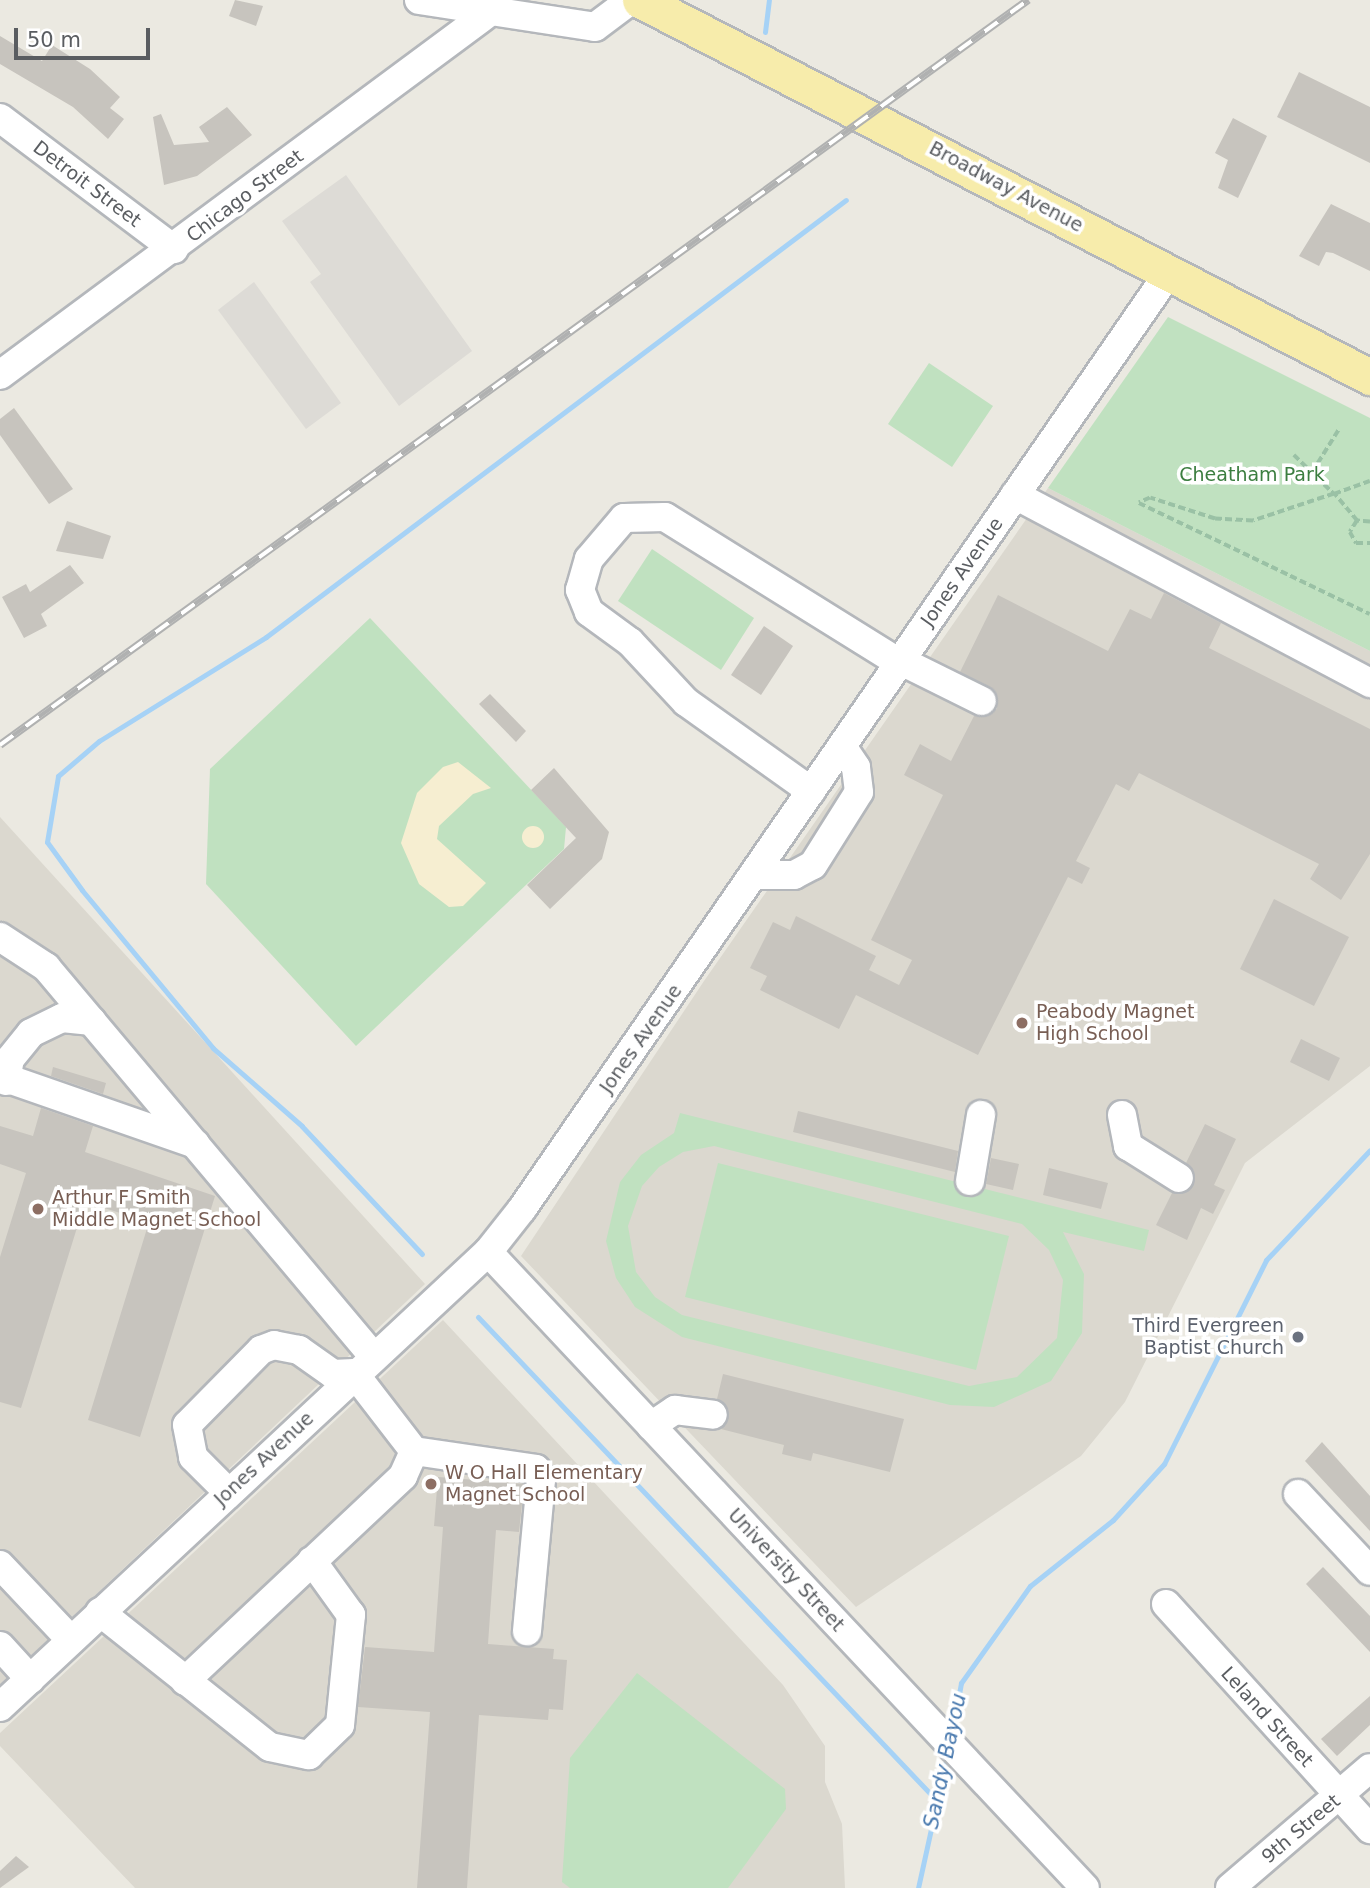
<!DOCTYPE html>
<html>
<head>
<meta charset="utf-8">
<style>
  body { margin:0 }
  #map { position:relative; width:1370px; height:1888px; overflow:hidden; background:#ebe9e1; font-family:"DejaVu Sans",sans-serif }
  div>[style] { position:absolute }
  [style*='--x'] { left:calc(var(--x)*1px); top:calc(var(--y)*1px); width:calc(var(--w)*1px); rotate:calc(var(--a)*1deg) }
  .industrial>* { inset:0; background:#dddbd6 }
  .education>* { inset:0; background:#dbd8cf }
  .green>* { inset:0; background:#c0e1c0 }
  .sand>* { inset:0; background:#f6eed1 }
  .round { border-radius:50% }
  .stream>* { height:5px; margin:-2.5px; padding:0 2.5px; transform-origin:2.5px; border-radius:2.5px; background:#a6d2f6 }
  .building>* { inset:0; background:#c7c4be }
  .path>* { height:3.5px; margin-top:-1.75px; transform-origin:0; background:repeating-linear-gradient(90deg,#9ac1a5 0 7px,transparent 0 10.5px) }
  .roads { filter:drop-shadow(2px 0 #b4b7bb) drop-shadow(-2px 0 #b4b7bb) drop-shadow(0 2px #b4b7bb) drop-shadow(0 -2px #b4b7bb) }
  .minor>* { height:28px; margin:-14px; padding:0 14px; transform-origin:14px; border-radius:14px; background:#fff }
  .major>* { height:35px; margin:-17.5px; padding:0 17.5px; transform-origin:17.5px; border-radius:17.5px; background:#f7ecab }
  .rail>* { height:8px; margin-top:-4px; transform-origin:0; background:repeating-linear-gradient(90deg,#fff 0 16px,#b0b1b1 0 32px); box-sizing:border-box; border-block:2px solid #b0b1b1 }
  .dots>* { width:19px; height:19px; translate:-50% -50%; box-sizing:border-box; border:4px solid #fff; border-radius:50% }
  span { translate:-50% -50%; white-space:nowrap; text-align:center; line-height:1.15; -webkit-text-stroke:7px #fff; paint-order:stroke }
  .street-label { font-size:19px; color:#5a5d61 }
  .park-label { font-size:19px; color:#3c7e40 }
  .education-label { font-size:19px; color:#785e54 }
  .left { translate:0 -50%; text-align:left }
  .worship-label { font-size:19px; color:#5b616d }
  .right { translate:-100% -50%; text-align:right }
  .water-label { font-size:21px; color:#4979ae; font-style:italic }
  .scale { position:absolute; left:14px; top:28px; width:136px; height:32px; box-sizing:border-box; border:4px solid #5a5d61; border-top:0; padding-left:9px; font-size:21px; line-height:24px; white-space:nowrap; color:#5a5d61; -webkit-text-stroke:5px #fff; paint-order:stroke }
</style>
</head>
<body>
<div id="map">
  <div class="industrial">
    <div style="clip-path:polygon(346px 175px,472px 351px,399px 406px,310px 282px,321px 274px,282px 221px)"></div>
    <div style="clip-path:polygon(254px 282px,341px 403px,306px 429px,218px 310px)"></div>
  </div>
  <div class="education">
    <div style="clip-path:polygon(1048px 488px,1370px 651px,1370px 1066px,1245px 1163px,1125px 1402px,1081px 1456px,856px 1607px,521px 1256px,704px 981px)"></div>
    <div style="clip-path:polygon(0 817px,425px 1284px,0 1685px)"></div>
    <div style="clip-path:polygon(443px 1320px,783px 1685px,825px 1746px,825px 1782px,842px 1824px,845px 1888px,135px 1888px,0 1746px,0 1733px)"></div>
  </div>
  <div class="green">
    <div style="clip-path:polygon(1168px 317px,1370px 418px,1370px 651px,1048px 488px)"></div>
    <div style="clip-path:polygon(929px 363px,993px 406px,952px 467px,888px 424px)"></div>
    <div style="clip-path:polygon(652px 549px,754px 618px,721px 670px,618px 601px)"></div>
    <div style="clip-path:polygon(370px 618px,566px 827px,564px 849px,356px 1046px,206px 884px,210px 769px)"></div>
    <div style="clip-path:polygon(evenodd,680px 1113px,1149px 1230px,1144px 1251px,1063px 1232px,1084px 1274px,1082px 1333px,1051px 1381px,994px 1407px,950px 1405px,682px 1337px,635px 1307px,616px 1278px,606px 1241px,620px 1182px,641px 1155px,674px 1133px,680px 1113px,714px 1146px,1022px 1224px,1049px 1250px,1063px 1280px,1057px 1338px,1017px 1377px,969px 1386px,682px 1315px,655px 1297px,636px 1272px,628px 1226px,642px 1186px,659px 1167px,683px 1152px,714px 1146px)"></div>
    <div style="clip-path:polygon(718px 1163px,1009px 1236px,976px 1370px,685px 1297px)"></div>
    <div style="clip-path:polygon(637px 1673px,785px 1789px,786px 1809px,728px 1888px,570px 1888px,562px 1882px,570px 1758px)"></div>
  </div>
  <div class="sand">
    <div style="clip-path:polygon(458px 762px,491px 788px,473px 794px,439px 826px,437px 839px,486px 883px,463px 906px,449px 907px,419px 884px,401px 843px,417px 793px,443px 767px)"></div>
    <div class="round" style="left:522px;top:826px;width:22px;height:22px"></div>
  </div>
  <div class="stream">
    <div style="--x:765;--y:32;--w:32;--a:-83"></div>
    <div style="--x:422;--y:1254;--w:175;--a:-133.2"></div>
    <div style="--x:302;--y:1126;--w:118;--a:-138.8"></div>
    <div style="--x:213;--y:1048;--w:205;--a:-129.7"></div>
    <div style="--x:82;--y:890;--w:59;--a:-126.1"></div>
    <div style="--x:47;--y:842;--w:67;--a:-80.5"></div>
    <div style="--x:58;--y:776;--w:54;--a:-40.5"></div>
    <div style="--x:99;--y:741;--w:197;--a:-31.9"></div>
    <div style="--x:266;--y:637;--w:726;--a:-37"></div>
    <div style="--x:478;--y:1317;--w:670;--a:46.51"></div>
    <div style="--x:952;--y:1733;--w:51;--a:-79.8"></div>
    <div style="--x:961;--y:1683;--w:119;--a:-54.6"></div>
    <div style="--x:1030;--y:1586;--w:106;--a:-38.5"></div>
    <div style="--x:1113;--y:1520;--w:76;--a:-47.7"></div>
    <div style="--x:1164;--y:1464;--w:228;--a:-63.4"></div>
    <div style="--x:1266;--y:1260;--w:151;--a:-46.6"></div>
    <div style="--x:918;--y:1888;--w:135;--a:-77.6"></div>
  </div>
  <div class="building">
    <div style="clip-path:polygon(235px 0,263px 6px,256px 26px,229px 16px)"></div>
    <div style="clip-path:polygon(0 36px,42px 61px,52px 45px,90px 69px,120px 97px,110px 108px,124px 119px,108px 139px,73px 107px,0 64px)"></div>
    <div style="clip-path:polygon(1299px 72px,1370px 107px,1370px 163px,1277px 117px)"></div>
    <div style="clip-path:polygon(227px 107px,252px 135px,197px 176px,164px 185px,153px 117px,161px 114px,174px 145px,209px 142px,199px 127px)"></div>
    <div style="clip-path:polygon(1233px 118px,1267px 136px,1238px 198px,1218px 188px,1228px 160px,1215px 153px)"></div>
    <div style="clip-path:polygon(1331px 204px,1370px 223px,1370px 271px,1333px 253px,1326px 252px,1319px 266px,1299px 256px)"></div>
    <div style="clip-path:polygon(14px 408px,73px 489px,49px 504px,0 435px,0 419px)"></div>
    <div style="clip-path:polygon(67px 521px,111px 536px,103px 559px,56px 551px)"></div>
    <div style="clip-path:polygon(70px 565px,84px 583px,41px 614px,47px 626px,24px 638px,2px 597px,26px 584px,30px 592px)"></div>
    <div style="clip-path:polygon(1164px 593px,1221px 623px,1209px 648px,1370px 729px,1370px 854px,1341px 900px,1310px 879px,1319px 864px,1139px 773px,1129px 791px,1116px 784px,1076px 861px,1090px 868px,1082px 884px,1068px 877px,978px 1055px,856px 995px,839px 1029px,760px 990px,767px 976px,750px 968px,773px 922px,790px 930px,796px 916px,876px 956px,869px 970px,899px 985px,912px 960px,871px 940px,943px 795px,904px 775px,920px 744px,951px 761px,974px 716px,997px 709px,995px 691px,960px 672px,998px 595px,1108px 651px,1130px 609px,1151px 619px)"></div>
    <div style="clip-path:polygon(764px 626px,793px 646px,761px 695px,731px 675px)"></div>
    <div style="clip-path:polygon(490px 694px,526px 731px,516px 742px,479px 704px)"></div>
    <div style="clip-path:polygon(554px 768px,609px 832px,602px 859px,550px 909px,527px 885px,576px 838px,531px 790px)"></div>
    <div style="clip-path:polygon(1274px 899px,1349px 937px,1314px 1006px,1240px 969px)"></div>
    <div style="clip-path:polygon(1301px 1039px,1340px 1058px,1329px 1081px,1290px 1062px)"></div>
    <div style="clip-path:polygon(53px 1067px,106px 1083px,103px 1094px,51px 1076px)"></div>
    <div style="clip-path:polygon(41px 1108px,93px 1126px,85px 1152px,215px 1196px,140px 1437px,88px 1420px,149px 1222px,85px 1202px,21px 1408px,0 1402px,0 1257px,26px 1173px,0 1164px,0 1126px,33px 1136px)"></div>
    <div style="clip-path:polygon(798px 1111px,958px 1151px,955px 1172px,793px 1132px)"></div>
    <div style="clip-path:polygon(1205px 1124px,1236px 1139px,1214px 1185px,1225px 1190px,1213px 1214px,1201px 1208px,1187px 1240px,1156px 1225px,1172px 1193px,1193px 1186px,1194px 1171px,1186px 1163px)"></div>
    <div style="clip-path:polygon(991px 1158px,1019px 1164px,1013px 1190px,986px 1184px)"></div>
    <div style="clip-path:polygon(1049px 1168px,1108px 1183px,1101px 1209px,1043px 1195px)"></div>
    <div style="clip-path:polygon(723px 1374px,904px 1419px,890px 1472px,813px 1453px,811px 1461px,782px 1454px,784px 1445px,721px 1429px,729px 1416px,717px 1399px)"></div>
    <div style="clip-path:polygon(1322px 1442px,1370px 1496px,1370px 1531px,1305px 1461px)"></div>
    <div style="clip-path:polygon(438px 1477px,524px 1484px,519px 1532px,496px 1530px,488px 1644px,554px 1649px,553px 1659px,567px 1660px,563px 1710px,549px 1709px,548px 1720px,479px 1715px,467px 1888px,417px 1888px,430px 1712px,358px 1707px,365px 1647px,434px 1652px,443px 1527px,434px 1526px)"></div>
    <div style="clip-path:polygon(1323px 1567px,1370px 1616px,1370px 1652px,1306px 1584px)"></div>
    <div style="clip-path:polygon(1370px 1696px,1370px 1725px,1337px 1756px,1321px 1739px)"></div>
    <div style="clip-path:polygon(16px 1856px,29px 1867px,0 1888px,0 1871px)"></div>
  </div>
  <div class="path">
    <div style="--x:1294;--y:455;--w:56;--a:44.3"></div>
    <div style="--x:1334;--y:494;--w:38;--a:-20"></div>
    <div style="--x:1312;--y:472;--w:51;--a:-57.9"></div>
    <div style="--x:1357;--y:521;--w:35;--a:-130"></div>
    <div style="--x:1334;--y:494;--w:85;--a:161.6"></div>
    <div style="--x:1253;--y:521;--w:38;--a:-177"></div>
    <div style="--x:1215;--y:519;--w:68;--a:-162.1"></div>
    <div style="--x:1150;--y:498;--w:12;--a:156"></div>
    <div style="--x:1139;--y:503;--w:256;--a:25.7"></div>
    <div style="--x:1370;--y:522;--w:13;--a:-176"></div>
    <div style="--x:1357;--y:521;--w:13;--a:122"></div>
    <div style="--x:1350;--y:532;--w:13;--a:61"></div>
    <div style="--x:1356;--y:543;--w:14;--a:0"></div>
  </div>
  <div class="roads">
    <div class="minor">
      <div style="--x:419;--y:0;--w:178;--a:8.7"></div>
      <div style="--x:595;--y:27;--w:45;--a:-36.9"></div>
      <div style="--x:0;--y:118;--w:218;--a:37"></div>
      <div style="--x:0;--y:375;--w:606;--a:-36.55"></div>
      <div style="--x:1015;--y:495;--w:402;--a:27.9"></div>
      <div style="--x:901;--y:661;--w:90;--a:26.3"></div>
      <div style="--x:811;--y:791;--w:153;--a:-144.5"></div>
      <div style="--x:686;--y:702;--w:82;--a:-133"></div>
      <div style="--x:630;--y:642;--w:51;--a:-143.8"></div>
      <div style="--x:589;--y:612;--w:24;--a:-112"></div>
      <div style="--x:580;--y:590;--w:32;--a:-74"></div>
      <div style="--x:589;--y:559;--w:54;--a:-49.5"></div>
      <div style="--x:624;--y:518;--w:41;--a:-1.4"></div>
      <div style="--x:665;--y:517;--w:277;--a:31.9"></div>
      <div style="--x:753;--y:875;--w:41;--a:0"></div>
      <div style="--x:794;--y:875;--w:21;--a:-28"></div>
      <div style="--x:813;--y:865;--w:86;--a:-57.8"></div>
      <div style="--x:859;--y:792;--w:25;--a:-97"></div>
      <div style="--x:856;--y:767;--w:25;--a:-124"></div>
      <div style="--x:0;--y:937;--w:55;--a:33.1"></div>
      <div style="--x:46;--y:967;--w:508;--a:49.95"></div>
      <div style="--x:0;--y:1076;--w:207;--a:19.2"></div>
      <div style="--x:6;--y:1081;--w:22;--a:-80"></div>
      <div style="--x:10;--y:1059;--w:33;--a:-51"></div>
      <div style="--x:31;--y:1033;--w:34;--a:-26"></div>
      <div style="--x:62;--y:1018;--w:30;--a:6"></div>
      <div style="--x:1122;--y:1115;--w:32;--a:79"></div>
      <div style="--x:1128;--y:1146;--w:60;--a:32.1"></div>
      <div style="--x:970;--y:1181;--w:67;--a:-80.5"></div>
      <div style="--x:488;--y:1252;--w:872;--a:46.81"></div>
      <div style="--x:651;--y:1426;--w:29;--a:-34"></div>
      <div style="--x:675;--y:1410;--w:38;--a:7"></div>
      <div style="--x:414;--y:1451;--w:123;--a:8.4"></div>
      <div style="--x:536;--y:1469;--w:12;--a:66"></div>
      <div style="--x:541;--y:1480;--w:152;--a:95.3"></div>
      <div style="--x:1298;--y:1494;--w:105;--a:46.9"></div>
      <div style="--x:0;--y:1565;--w:103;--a:46.6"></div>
      <div style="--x:1166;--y:1604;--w:304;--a:47.8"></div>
      <div style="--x:100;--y:1612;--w:217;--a:38.5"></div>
      <div style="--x:270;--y:1747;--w:40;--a:12"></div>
      <div style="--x:309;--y:1755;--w:43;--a:-44.1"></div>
      <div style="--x:340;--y:1725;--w:111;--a:-84.3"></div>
      <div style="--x:351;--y:1615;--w:67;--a:-125.8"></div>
      <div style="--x:0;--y:1646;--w:45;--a:47.7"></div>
      <div style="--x:185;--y:1681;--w:299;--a:-43.2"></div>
      <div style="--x:403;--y:1476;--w:27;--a:-66"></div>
      <div style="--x:414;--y:1451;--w:98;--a:-127.6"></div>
      <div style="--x:354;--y:1373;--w:21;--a:177"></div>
      <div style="--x:333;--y:1374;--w:42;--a:-144.8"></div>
      <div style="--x:299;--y:1350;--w:25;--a:-169"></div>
      <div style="--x:274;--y:1345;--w:14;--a:159"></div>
      <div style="--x:261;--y:1350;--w:105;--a:134.6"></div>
      <div style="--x:187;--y:1425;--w:33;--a:79"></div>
      <div style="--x:193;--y:1457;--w:49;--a:45"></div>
      <div style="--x:0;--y:1707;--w:667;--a:-43"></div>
      <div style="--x:488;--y:1252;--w:55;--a:-51.7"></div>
      <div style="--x:522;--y:1209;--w:1136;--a:-55.36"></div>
      <div style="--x:1230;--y:1888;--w:184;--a:-40.6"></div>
    </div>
    <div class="major">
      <div style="--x:640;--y:0;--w:822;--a:27.31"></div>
    </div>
  </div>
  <div class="rail">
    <div style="--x:0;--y:745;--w:1270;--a:-35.93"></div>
  </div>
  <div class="dots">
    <div style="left:1022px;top:1023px;background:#8d6e63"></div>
    <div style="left:38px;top:1209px;background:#8d6e63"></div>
    <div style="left:1298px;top:1337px;background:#6b7280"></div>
    <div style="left:431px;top:1484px;background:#8d6e63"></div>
  </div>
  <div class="street-label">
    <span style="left:87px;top:184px;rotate:37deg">Detroit Street</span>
    <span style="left:1006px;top:187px;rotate:28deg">Broadway Avenue</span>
    <span style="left:245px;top:196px;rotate:-37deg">Chicago Street</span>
    <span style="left:962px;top:572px;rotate:-55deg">Jones Avenue</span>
    <span style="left:641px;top:1039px;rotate:-55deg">Jones Avenue</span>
    <span style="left:264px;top:1459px;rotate:-43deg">Jones Avenue</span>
    <span style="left:786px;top:1570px;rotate:47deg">University Street</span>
    <span style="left:1267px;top:1717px;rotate:48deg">Leland Street</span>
    <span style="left:1301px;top:1829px;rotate:-40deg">9th Street</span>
  </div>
  <div class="park-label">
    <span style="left:1252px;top:475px">Cheatham Park</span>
  </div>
  <div class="education-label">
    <span class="left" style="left:1036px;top:1023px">Peabody Magnet<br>High School</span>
    <span class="left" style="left:52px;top:1209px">Arthur F Smith<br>Middle Magnet School</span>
    <span class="left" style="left:445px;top:1484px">W O Hall Elementary<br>Magnet School</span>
  </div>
  <div class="worship-label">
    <span class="right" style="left:1284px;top:1337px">Third Evergreen<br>Baptist Church</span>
  </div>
  <div class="water-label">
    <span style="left:945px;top:1761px;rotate:-78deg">Sandy Bayou</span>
  </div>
  <div class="scale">50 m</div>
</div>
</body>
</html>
